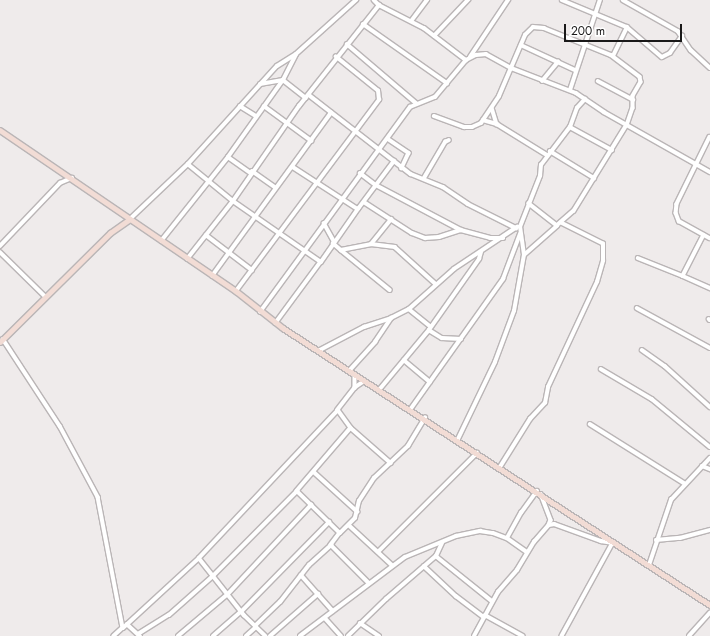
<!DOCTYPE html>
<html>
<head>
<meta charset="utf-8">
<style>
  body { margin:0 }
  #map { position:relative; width:710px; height:636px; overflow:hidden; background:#efebeb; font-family:Jost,sans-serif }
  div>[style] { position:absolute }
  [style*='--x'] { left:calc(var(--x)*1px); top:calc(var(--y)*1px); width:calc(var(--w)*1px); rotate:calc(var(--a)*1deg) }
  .roads { filter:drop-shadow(1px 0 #bab5b6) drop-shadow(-1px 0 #bab5b6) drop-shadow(0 1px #bab5b6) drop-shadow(0 -1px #bab5b6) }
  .street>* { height:3.5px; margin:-1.75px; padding:0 1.75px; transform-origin:1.75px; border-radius:1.75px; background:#fff }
  .secondary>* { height:4.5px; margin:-2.25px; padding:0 2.25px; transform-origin:2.25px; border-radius:2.25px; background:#f2dcd5 }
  span { translate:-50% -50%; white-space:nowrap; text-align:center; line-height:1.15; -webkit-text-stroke:3px #fff; paint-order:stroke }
  .scale { position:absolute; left:564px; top:24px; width:118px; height:18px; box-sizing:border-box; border:2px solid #1a1919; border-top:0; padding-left:5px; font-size:12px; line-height:14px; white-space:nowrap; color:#1a1919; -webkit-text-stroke:3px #fff; paint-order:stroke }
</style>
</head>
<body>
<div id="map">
  <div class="roads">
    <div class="street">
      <div style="--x:374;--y:0;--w:7;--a:45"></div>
      <div style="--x:379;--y:5;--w:51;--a:27.1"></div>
      <div style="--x:424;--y:28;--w:53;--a:37.3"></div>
      <div style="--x:562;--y:0;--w:70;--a:22.6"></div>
      <div style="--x:623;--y:0;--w:63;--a:29.4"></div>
      <div style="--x:678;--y:31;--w:23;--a:56"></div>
      <div style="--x:691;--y:50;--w:26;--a:43"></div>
      <div style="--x:412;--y:20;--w:25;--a:-53"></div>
      <div style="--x:363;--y:24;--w:103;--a:35.1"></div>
      <div style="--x:434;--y:36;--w:50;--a:-46.6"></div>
      <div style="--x:347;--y:44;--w:91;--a:40.5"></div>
      <div style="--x:521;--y:45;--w:60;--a:24.8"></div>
      <div style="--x:613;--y:56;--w:32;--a:-64"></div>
      <div style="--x:627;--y:27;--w:46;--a:40.6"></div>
      <div style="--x:662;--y:57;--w:9;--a:-27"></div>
      <div style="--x:670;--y:53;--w:21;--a:-55"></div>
      <div style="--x:470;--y:57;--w:69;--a:-56.3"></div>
      <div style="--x:542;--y:81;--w:25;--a:-50"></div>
      <div style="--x:598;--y:81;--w:40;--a:28"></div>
      <div style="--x:260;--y:84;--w:23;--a:-10"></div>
      <div style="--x:283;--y:80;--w:29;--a:38"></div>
      <div style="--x:570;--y:90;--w:95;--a:-71.6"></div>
      <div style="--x:309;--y:95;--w:129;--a:37.8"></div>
      <div style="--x:411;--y:174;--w:35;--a:22"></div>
      <div style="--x:443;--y:187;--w:30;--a:34"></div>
      <div style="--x:468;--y:204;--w:54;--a:26.6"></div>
      <div style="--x:240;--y:106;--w:19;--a:32"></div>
      <div style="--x:264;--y:106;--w:59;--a:36.1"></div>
      <div style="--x:492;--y:108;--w:17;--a:73"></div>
      <div style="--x:434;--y:116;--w:32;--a:20"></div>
      <div style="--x:464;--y:127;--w:8;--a:0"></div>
      <div style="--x:472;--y:127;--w:10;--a:-24"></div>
      <div style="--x:481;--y:123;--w:32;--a:-56"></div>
      <div style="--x:499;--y:96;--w:66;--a:-66.9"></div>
      <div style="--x:525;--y:35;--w:11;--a:-45"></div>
      <div style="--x:533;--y:27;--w:11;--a:5"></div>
      <div style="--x:544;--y:28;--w:72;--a:21.9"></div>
      <div style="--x:611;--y:55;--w:36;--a:37"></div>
      <div style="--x:640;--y:77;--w:5;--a:79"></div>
      <div style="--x:641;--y:82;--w:16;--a:120"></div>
      <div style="--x:633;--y:96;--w:12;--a:90"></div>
      <div style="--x:633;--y:108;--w:18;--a:109"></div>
      <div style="--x:627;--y:125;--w:101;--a:121.6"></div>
      <div style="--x:574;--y:211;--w:23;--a:139"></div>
      <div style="--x:557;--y:226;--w:36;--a:-142"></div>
      <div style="--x:483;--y:120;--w:15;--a:16"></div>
      <div style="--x:497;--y:124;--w:59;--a:31.8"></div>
      <div style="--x:570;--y:127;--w:48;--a:28.7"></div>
      <div style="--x:710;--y:137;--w:75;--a:116.2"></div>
      <div style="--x:677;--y:204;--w:9;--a:96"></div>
      <div style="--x:676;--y:213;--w:9;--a:69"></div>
      <div style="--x:679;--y:221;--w:35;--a:29"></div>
      <div style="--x:388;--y:139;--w:25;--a:34"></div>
      <div style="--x:409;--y:153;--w:17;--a:115"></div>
      <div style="--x:550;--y:151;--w:52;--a:31.5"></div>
      <div style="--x:228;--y:157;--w:28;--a:35"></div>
      <div style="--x:188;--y:164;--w:58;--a:39.4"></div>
      <div style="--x:233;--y:201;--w:107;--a:34.7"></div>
      <div style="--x:321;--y:262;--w:76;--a:126.4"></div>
      <div style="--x:293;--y:167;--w:77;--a:32.9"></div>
      <div style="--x:358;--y:209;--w:60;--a:-53.1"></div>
      <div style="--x:252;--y:171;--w:29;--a:35"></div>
      <div style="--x:360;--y:173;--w:20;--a:37"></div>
      <div style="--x:376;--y:185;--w:96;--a:27.9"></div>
      <div style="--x:461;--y:230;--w:30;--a:15"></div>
      <div style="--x:490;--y:238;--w:13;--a:0"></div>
      <div style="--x:424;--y:178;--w:42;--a:-59.7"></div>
      <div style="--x:445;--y:142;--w:4;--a:-27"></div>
      <div style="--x:364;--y:202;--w:57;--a:32.9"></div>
      <div style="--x:412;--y:233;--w:14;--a:21"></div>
      <div style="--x:425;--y:238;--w:14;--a:-4"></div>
      <div style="--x:439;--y:237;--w:23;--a:-18"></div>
      <div style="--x:130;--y:219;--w:80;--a:-43.5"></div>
      <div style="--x:188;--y:164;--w:132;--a:-47.8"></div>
      <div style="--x:277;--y:66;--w:22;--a:-32"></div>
      <div style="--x:296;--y:54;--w:81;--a:-42"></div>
      <div style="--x:324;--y:223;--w:21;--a:61"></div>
      <div style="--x:206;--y:235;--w:58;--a:37.3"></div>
      <div style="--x:704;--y:235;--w:46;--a:117.1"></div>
      <div style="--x:683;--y:276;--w:30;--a:24"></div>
      <div style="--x:161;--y:241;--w:107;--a:-51.4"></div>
      <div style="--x:228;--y:157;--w:95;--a:-54.5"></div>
      <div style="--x:283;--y:80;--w:28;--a:-63"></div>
      <div style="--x:333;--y:243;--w:11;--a:41"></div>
      <div style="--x:341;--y:250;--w:31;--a:-11"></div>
      <div style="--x:371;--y:244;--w:32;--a:-51"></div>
      <div style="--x:371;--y:244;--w:24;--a:7"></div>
      <div style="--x:395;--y:247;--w:55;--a:42.1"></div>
      <div style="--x:0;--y:246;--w:87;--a:-46.4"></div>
      <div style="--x:60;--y:183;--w:13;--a:-23"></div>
      <div style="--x:341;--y:250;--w:63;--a:39.2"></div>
      <div style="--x:0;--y:252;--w:64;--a:44.4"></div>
      <div style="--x:524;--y:255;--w:44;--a:-41.3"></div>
      <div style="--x:638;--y:258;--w:48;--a:21.8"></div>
      <div style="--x:187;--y:259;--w:74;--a:-51.6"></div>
      <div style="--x:233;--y:201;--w:116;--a:-55.2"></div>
      <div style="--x:299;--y:106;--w:129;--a:-51.6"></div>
      <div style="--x:321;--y:262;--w:65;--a:-55.1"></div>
      <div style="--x:212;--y:276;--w:202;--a:-53.9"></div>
      <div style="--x:236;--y:291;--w:239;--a:-53.2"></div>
      <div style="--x:379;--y:100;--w:9;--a:-96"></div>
      <div style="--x:378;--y:91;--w:54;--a:-141"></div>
      <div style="--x:637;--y:308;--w:83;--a:28.7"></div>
      <div style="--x:409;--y:309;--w:27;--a:39"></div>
      <div style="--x:260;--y:312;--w:254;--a:-53.8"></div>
      <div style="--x:410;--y:107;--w:27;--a:-22"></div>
      <div style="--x:435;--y:97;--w:48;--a:-50"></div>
      <div style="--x:466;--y:60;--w:11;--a:-27"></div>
      <div style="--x:476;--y:55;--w:10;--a:-6"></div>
      <div style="--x:486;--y:54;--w:29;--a:29"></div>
      <div style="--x:511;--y:68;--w:70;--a:21"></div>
      <div style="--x:576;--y:93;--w:34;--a:34"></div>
      <div style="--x:604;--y:112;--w:122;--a:29.5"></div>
      <div style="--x:709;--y:319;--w:1;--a:45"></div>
      <div style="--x:429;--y:330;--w:15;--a:32"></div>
      <div style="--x:442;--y:338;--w:19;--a:3"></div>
      <div style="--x:3;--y:339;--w:104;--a:56.8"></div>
      <div style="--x:60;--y:426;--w:81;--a:61.8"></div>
      <div style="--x:98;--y:497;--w:133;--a:79.2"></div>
      <div style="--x:123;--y:628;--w:12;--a:138"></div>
      <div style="--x:320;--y:350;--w:50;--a:-27.6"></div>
      <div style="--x:364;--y:327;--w:28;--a:-18"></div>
      <div style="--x:391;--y:318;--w:20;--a:-27"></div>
      <div style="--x:409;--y:309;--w:60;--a:-41.6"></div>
      <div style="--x:454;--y:269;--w:76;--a:-33.7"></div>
      <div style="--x:642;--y:350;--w:28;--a:35"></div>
      <div style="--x:665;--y:366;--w:61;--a:42.3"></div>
      <div style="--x:404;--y:360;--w:34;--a:40"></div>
      <div style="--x:601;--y:369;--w:59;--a:30.5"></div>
      <div style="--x:652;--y:399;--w:75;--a:39.6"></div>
      <div style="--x:350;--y:370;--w:38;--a:-48"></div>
      <div style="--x:375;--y:342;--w:29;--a:-56"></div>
      <div style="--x:355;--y:374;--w:14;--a:90"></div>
      <div style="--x:365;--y:381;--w:12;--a:145"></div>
      <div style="--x:355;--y:388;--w:28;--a:128"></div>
      <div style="--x:338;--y:410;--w:22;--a:54"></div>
      <div style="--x:351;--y:428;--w:83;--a:130.6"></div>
      <div style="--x:297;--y:491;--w:60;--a:44.3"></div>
      <div style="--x:340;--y:533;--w:15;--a:127"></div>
      <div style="--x:331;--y:545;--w:54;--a:45"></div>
      <div style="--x:379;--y:390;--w:78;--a:-50.2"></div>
      <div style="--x:429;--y:330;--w:87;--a:-54.8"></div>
      <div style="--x:479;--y:259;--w:7;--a:-74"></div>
      <div style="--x:410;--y:410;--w:161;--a:-54.6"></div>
      <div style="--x:503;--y:279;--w:48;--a:-69.3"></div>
      <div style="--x:590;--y:424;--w:111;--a:32.1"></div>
      <div style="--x:351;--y:428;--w:53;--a:41.2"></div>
      <div style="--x:458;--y:439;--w:85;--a:-64.3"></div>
      <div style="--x:495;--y:362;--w:54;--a:-69.6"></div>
      <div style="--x:514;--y:311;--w:57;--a:-79.9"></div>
      <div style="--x:524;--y:255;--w:28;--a:-98"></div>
      <div style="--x:520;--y:227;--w:55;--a:-68.6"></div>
      <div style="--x:540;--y:176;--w:11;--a:-85"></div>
      <div style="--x:541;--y:165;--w:48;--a:-52.7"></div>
      <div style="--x:570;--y:127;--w:20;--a:-70"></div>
      <div style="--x:577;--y:108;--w:12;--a:-48"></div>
      <div style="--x:702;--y:466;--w:9;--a:21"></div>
      <div style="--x:500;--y:467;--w:57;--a:-58"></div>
      <div style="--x:530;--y:419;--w:22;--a:-47"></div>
      <div style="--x:545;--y:403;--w:16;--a:-79"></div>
      <div style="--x:548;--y:387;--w:116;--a:-65"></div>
      <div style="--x:597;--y:282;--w:22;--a:-74"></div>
      <div style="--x:603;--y:261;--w:17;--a:-90"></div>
      <div style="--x:603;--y:244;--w:47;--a:-153.4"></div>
      <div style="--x:314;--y:472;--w:59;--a:42.3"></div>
      <div style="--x:541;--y:494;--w:28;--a:69"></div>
      <div style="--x:551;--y:520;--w:5;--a:112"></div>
      <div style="--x:350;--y:526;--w:57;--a:42.9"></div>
      <div style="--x:340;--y:533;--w:21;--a:-45"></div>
      <div style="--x:355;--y:518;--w:17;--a:-77"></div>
      <div style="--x:359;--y:501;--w:27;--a:-57"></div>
      <div style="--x:374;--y:478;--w:47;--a:-43.3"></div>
      <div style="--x:408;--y:446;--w:33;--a:-59"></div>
      <div style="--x:507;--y:538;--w:29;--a:-61"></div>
      <div style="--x:521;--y:513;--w:27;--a:-54"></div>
      <div style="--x:656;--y:540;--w:24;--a:-5"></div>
      <div style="--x:680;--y:538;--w:31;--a:-15"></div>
      <div style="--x:378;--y:552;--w:140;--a:-45"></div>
      <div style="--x:436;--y:556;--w:72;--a:38.8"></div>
      <div style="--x:199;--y:558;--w:203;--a:-46.8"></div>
      <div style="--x:649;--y:565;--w:69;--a:-71.3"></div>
      <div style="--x:671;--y:500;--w:57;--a:-47.1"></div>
      <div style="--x:424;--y:566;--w:44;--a:43.2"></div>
      <div style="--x:456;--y:596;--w:35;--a:37"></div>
      <div style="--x:301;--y:575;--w:48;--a:48.4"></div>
      <div style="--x:485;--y:615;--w:43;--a:28.9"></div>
      <div style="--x:325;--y:618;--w:24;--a:48"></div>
      <div style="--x:360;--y:623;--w:23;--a:34"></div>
      <div style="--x:127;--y:624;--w:18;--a:43"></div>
      <div style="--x:255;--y:626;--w:35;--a:-44"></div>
      <div style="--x:280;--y:602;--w:47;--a:-51.9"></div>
      <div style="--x:309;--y:565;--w:30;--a:-42"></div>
      <div style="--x:123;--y:628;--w:103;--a:-42.6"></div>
      <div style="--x:199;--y:558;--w:73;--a:51.7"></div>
      <div style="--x:244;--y:615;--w:30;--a:44"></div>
      <div style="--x:138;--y:634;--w:36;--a:-32"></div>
      <div style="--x:169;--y:615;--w:59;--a:-41.6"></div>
      <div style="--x:213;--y:576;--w:120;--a:-45.3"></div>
      <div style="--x:178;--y:636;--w:65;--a:-40"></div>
      <div style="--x:228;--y:594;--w:122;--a:-47"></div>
      <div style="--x:213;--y:636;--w:37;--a:-41"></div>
      <div style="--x:241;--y:612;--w:126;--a:-45.6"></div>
      <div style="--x:246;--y:636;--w:13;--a:-42"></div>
      <div style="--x:270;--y:636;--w:64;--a:-41.2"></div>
      <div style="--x:300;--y:636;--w:131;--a:-37"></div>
      <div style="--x:405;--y:557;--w:55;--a:-22.4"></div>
      <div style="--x:456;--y:536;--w:25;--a:-12"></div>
      <div style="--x:480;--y:531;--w:13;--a:9"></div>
      <div style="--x:493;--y:533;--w:15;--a:20"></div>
      <div style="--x:507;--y:538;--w:24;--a:35"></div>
      <div style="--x:348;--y:636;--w:53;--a:-44.2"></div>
      <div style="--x:386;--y:599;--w:66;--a:-40.7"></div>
      <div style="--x:436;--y:556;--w:14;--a:-65"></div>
      <div style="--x:474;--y:636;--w:50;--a:-61.4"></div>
      <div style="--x:498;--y:592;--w:29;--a:-49"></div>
      <div style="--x:517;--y:570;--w:33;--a:-59"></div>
      <div style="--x:534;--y:542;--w:23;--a:-49"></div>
      <div style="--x:549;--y:525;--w:5;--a:-11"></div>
      <div style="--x:554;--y:524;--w:50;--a:19.9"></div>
      <div style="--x:601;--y:541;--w:12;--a:9"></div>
      <div style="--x:613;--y:543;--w:106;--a:118.7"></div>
      <div style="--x:689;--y:636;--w:31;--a:-48"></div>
    </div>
    <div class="secondary">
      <div style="--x:0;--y:130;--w:286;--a:34.3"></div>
      <div style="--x:236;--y:291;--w:60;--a:38.2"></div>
      <div style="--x:283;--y:328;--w:509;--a:32.97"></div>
      <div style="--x:0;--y:342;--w:155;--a:-44.7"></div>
      <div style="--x:110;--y:233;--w:24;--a:-35"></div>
    </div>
  </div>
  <div class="scale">200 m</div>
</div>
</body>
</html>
